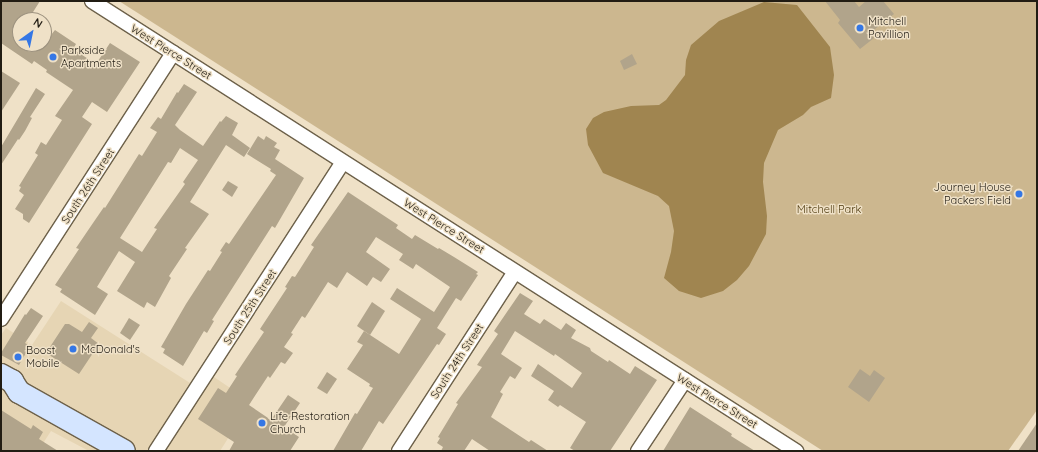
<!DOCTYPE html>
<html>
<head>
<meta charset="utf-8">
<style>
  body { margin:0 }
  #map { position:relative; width:1038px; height:452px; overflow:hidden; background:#efe1c7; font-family:Quicksand,sans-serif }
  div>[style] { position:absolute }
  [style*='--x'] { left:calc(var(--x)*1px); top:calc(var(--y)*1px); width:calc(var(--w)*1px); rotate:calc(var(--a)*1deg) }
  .built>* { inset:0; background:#e6d5b4 }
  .green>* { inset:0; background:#ccb78f }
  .water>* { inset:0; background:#a08550 }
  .building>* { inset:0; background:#b1a48b }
  .roads { filter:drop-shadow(1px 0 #6d614a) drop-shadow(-1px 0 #6d614a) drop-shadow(0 1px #6d614a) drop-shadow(0 -1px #6d614a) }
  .street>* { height:14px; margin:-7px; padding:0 7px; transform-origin:7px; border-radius:7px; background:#fff }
  .primary>* { height:22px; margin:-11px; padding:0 11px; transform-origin:11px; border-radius:11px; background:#d4e5ff }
  .dots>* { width:11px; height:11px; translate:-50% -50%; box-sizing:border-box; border:2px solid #efe1c7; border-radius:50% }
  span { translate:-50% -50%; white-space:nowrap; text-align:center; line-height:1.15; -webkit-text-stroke:3px #efe1c7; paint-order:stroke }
  .poi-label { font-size:11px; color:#211c13 }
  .left { translate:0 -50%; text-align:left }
  .right { translate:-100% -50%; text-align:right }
  .street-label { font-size:11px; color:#211c13 }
  .park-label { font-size:11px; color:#4d390d }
  .frame { position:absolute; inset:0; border:2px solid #211c13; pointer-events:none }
  .north { position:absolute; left:12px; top:12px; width:40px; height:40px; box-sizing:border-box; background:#efe1c7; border:1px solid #9d927f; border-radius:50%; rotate:33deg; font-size:11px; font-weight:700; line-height:16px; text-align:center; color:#211c13 }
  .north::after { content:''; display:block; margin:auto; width:14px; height:18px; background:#3577e5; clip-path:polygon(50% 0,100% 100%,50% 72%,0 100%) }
</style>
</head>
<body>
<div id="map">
  <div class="built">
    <div style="clip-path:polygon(61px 301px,198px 388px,208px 373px,251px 402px,220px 451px,89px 451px,51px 431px,38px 451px,1px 451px,1px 335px,6px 328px,32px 345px)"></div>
  </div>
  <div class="green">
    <div style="clip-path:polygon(119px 1px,1037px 1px,1037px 410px,1008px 451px,823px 451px)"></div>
  </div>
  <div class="water">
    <div style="clip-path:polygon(764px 2px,797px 5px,830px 47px,834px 75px,831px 98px,811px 107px,803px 115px,778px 130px,764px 163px,763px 182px,767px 216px,766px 234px,749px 266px,737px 280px,723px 291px,701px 298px,679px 291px,664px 278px,671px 252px,674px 231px,669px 206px,658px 196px,603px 173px,588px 145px,586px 129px,593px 118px,604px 112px,631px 106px,659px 105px,666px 100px,685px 75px,686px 60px,691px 45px,719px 21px)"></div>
  </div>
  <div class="building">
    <div style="clip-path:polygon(1px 1px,40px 1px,28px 20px,20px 20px,20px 44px,44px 44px,44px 30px,51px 35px,55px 30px,76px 44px,73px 49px,96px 64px,110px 43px,140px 62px,107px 112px,92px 102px,82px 117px,92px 124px,29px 223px,23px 219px,23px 214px,15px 209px,24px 195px,19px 191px,21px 187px,19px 186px,38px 155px,35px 153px,41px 142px,46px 145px,62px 120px,55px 116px,73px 90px,46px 72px,47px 70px,34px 61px,32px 64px,1px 43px)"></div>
    <div style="clip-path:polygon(825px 1px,854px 1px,859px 7px,866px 1px,883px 1px,894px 14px,870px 33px,874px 38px,860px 49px,838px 23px,840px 20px)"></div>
    <div style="clip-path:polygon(632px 54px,637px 64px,624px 70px,620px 61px)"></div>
    <div style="clip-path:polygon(1px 71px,20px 83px,1px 112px)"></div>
    <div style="clip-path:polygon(evenodd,184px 84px,197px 92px,175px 125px,180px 130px,203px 146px,220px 121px,221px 122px,226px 116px,238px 123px,232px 135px,250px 148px,244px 157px,226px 145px,190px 202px,209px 214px,185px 248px,187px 249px,169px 276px,171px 278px,155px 307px,147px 302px,144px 308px,117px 291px,135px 262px,119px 251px,97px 287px,108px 294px,95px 315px,60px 292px,62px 289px,55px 285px,79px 249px,76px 248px,93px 223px,104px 207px,105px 208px,139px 154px,142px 156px,157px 132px,150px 128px,158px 117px,161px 119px,177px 92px,178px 93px,184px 84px,180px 148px,198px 160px,183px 182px,185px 184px,154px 228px,157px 229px,142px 252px,120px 238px,168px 162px,171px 163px,180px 148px)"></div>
    <div style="clip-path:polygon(36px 88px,45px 94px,30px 117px,32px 118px,25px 131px,19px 140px,18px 139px,1px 165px,1px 147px)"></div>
    <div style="clip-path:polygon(258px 136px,264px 140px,266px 136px,277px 143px,274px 147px,280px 150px,275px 159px,304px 178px,275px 228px,272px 226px,212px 320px,214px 321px,207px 333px,204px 331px,183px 366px,163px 353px,165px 349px,161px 347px,186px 304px,208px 270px,210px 271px,222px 252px,220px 251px,226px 242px,229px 244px,276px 175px,270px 171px,271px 169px,247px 154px)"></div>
    <div style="clip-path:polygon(228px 181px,238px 187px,232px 197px,222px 190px)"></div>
    <div style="clip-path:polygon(348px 192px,398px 225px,396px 228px,412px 239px,415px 235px,438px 249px,439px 248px,454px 257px,478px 272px,476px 274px,478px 275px,461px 301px,456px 298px,437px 328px,446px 334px,439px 345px,437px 344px,383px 424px,379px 421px,361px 451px,333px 451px,355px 413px,357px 414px,373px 388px,369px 386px,370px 384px,347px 369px,363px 345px,357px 342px,364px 331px,399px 354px,421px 319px,390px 299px,397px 288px,434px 312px,450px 287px,416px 264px,413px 269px,399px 260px,403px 254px,376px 237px,366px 252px,390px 269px,381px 282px,373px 277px,367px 286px,347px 272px,337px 288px,328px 282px,305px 318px,302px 316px,291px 333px,293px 334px,284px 347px,293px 353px,285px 364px,281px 362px,270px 378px,268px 376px,249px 405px,271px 420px,288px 395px,300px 403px,284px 427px,299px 437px,290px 451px,229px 451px,234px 442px,198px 419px,218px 388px,226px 393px,237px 376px,235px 375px,264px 332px,260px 329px,287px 288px,285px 287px,292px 276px,295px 277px,314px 247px,311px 245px)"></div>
    <div style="clip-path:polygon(520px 293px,533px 301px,524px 314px,540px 324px,544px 319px,561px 330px,566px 323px,576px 330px,571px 338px,590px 348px,591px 351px,608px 362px,609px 360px,630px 374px,635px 366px,657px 380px,610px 451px,575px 451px,570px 448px,586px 422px,560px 405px,558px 407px,548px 400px,554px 391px,531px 376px,538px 364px,572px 388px,582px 373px,555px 354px,554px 356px,515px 331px,501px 354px,522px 368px,515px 379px,510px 376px,500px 392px,503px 394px,491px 417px,529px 442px,531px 440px,548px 451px,490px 451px,472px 439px,464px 451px,441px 451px,443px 447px,437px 443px,440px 438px,438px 437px,458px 404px,456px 403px,482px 367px,477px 365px,498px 334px,494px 331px)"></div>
    <div style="clip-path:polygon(372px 302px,385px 311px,370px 335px,357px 326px)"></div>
    <div style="clip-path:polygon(31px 308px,43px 316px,25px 343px,30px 346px,19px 365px,1px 355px,1px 353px,25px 314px,26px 315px)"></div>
    <div style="clip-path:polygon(129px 318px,140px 325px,130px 340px,120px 333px)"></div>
    <div style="clip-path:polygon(89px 322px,98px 328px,91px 338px,99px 344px,79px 374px,46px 353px,65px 324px,69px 324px,82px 332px)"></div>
    <div style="clip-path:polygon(860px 369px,870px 376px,874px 370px,885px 378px,869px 402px,848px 387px)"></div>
    <div style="clip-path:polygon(327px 372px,337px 379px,327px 394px,317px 388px)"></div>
    <div style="clip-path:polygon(690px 407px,732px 434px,731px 436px,755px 451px,663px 451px)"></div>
    <div style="clip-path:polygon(1px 410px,31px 429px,33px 425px,43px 432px,39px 439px,58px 451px,1px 451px)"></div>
    <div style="clip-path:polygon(1037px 423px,1037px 451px,1018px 451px)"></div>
  </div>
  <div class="roads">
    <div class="street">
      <div style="--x:92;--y:1;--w:836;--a:32.59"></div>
      <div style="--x:1;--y:319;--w:317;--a:-57.1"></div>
      <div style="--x:156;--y:451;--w:344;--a:-57.1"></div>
      <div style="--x:399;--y:451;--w:213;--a:-57.1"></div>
      <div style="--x:638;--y:451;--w:85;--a:-56.5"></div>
    </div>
    <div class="primary">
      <div style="--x:1;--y:375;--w:13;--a:29"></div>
      <div style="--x:12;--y:381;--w:13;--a:58"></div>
      <div style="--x:19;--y:392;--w:120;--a:29.3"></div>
    </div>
  </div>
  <div class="dots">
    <div style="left:860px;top:28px;background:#3577e5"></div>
    <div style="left:53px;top:57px;background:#3577e5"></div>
    <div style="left:1019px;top:194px;background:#3577e5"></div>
    <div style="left:73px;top:349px;background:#3577e5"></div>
    <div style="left:18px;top:357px;background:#3577e5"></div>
    <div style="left:262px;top:423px;background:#3577e5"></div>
  </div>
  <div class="poi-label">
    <span class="left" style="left:868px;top:28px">Mitchell<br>Pavillion</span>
    <span class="left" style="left:61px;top:57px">Parkside<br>Apartments</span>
    <span class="right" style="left:1011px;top:194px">Journey House<br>Packers Field</span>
    <span class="left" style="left:81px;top:349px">McDonald's</span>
    <span class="left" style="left:26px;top:357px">Boost<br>Mobile</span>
    <span class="left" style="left:270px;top:423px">Life Restoration<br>Church</span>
  </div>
  <div class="street-label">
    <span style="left:171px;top:52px;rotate:32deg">West Pierce Street</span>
    <span style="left:88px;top:186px;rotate:-57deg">South 26th Street</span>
    <span style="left:444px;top:226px;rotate:32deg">West Pierce Street</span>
    <span style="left:250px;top:307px;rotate:-57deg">South 25th Street</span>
    <span style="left:457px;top:361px;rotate:-57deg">South 24th Street</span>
    <span style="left:717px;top:401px;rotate:32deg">West Pierce Street</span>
  </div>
  <div class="park-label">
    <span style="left:829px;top:209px">Mitchell Park</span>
  </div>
  <div class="frame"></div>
  <div class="north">N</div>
</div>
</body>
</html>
